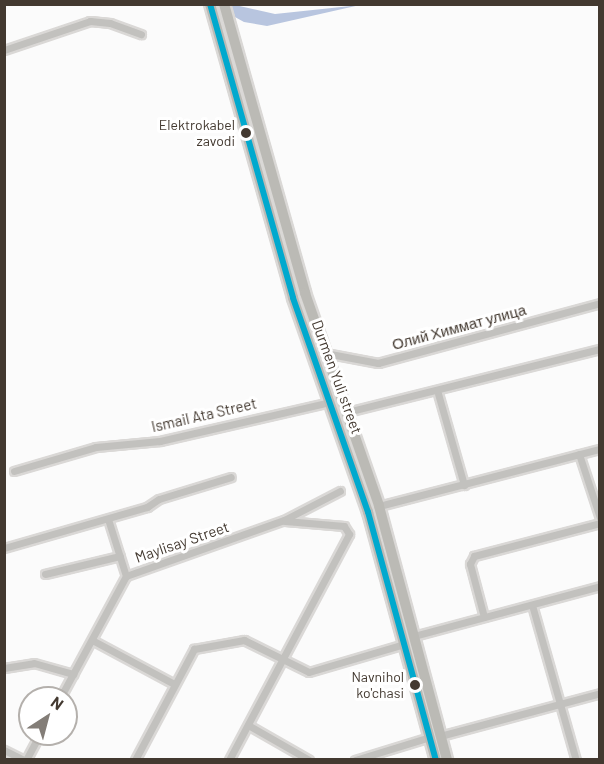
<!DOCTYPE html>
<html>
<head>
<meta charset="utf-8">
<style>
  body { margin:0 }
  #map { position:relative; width:604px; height:764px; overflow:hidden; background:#fbfbfb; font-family:Barlow,sans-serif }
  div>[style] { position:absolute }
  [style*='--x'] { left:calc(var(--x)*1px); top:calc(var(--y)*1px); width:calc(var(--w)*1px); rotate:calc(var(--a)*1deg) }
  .water>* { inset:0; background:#b8c5df }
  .roads { filter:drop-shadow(2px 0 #dad8d6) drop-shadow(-2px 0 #dad8d6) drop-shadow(0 2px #dad8d6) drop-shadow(0 -2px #dad8d6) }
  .street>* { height:7px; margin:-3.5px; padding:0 3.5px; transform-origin:3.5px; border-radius:3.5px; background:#c2c1be }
  .primary>* { height:10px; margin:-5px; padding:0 5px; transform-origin:5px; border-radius:5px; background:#bbbab5 }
  .bus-1>* { height:6px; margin:-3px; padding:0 3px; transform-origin:3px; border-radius:3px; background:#00a9ce }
  .dots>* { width:16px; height:16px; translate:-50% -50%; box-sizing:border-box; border:3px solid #fff; border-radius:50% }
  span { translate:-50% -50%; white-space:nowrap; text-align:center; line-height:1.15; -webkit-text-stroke:6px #fff; paint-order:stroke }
  .bus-label { font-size:14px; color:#433930 }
  .right { translate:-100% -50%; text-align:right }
  .street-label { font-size:15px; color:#433930 }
  .frame { position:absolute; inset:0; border:6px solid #433930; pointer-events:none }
  .north { position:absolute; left:18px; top:686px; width:60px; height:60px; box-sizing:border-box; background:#fff; border:2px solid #b4b0ac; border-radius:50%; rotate:36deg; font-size:16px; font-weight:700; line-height:24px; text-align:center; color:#433930 }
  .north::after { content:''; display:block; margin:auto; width:21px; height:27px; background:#837d77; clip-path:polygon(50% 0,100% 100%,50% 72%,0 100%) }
</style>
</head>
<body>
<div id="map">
  <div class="water">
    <div style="clip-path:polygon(213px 5px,235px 5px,275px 14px,360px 5px,267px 26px,244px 22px)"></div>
  </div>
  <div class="roads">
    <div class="street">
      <div style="--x:4;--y:50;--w:91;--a:-18.6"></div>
      <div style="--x:90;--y:21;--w:20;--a:6"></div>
      <div style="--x:110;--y:23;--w:33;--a:20"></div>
      <div style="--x:325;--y:353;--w:54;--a:10.7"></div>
      <div style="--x:378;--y:363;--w:230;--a:-15.1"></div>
      <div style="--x:437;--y:390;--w:99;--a:74.1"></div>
      <div style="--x:347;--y:412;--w:261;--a:-14"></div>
      <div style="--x:579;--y:454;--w:67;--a:71.8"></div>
      <div style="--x:14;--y:471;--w:85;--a:-16.3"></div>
      <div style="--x:96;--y:447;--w:64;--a:-5.4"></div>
      <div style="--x:160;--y:441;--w:174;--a:-12.9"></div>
      <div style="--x:379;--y:506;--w:228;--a:-14.5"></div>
      <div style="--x:108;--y:519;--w:60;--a:72.5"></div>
      <div style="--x:4;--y:548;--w:149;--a:-16"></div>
      <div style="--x:147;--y:507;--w:14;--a:-34"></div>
      <div style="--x:159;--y:499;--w:75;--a:-17"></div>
      <div style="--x:45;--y:574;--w:77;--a:-13.5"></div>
      <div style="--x:532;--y:605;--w:161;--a:74.2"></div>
      <div style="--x:484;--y:617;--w:55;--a:-104.8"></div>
      <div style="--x:470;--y:564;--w:9;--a:-63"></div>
      <div style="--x:474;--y:556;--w:130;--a:-14.7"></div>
      <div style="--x:414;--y:636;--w:193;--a:-15"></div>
      <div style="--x:92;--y:640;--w:93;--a:28.2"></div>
      <div style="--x:4;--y:668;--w:30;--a:-9"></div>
      <div style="--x:34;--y:663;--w:41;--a:15.8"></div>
      <div style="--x:60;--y:698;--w:139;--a:-61.6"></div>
      <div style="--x:126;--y:576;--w:168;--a:-19.5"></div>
      <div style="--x:284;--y:520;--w:63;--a:-27.4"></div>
      <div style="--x:248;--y:725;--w:70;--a:29.8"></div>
      <div style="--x:440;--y:736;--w:166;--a:-15"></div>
      <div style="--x:4;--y:750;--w:22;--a:27"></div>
      <div style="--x:26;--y:760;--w:30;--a:-62"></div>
      <div style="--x:135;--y:760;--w:126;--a:-62"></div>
      <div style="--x:194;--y:649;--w:51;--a:-10.2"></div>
      <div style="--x:244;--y:640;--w:72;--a:26.2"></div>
      <div style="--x:309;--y:672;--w:99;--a:-16.4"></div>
      <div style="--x:229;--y:760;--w:256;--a:-62"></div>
      <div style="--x:349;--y:534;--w:9;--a:-122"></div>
      <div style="--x:344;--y:526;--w:59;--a:-175.2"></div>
      <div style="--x:355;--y:760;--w:78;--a:-17"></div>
    </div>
    <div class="primary">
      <div style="--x:210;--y:4;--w:305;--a:74.2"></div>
      <div style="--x:293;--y:298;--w:227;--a:70.7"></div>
      <div style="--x:368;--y:512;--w:257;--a:74.7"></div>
      <div style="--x:224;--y:4;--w:300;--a:74.3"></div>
      <div style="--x:305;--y:293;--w:225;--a:70.8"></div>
      <div style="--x:379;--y:506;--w:263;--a:75"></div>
    </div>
  </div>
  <div class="bus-1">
    <div style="--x:210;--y:4;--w:305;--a:74.2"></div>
    <div style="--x:293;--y:298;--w:227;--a:70.7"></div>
    <div style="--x:368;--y:512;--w:257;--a:74.7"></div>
  </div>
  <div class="dots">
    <div style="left:246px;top:133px;background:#433930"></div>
    <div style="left:415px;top:685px;background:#433930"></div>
  </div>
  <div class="bus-label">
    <span class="right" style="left:235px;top:133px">Elektrokabel<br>zavodi</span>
    <span class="right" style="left:404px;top:685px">Navnihol<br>ko'chasi</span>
  </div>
  <div class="street-label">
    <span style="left:459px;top:327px;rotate:-15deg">Олий Химмат улица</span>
    <span style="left:337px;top:377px;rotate:70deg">Durmen Yuli street</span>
    <span style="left:204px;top:415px;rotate:-13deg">Ismail Ata Street</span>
    <span style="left:182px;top:542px;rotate:-19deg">Maylisay Street</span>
  </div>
  <div class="frame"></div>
  <div class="north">N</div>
</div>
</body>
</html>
